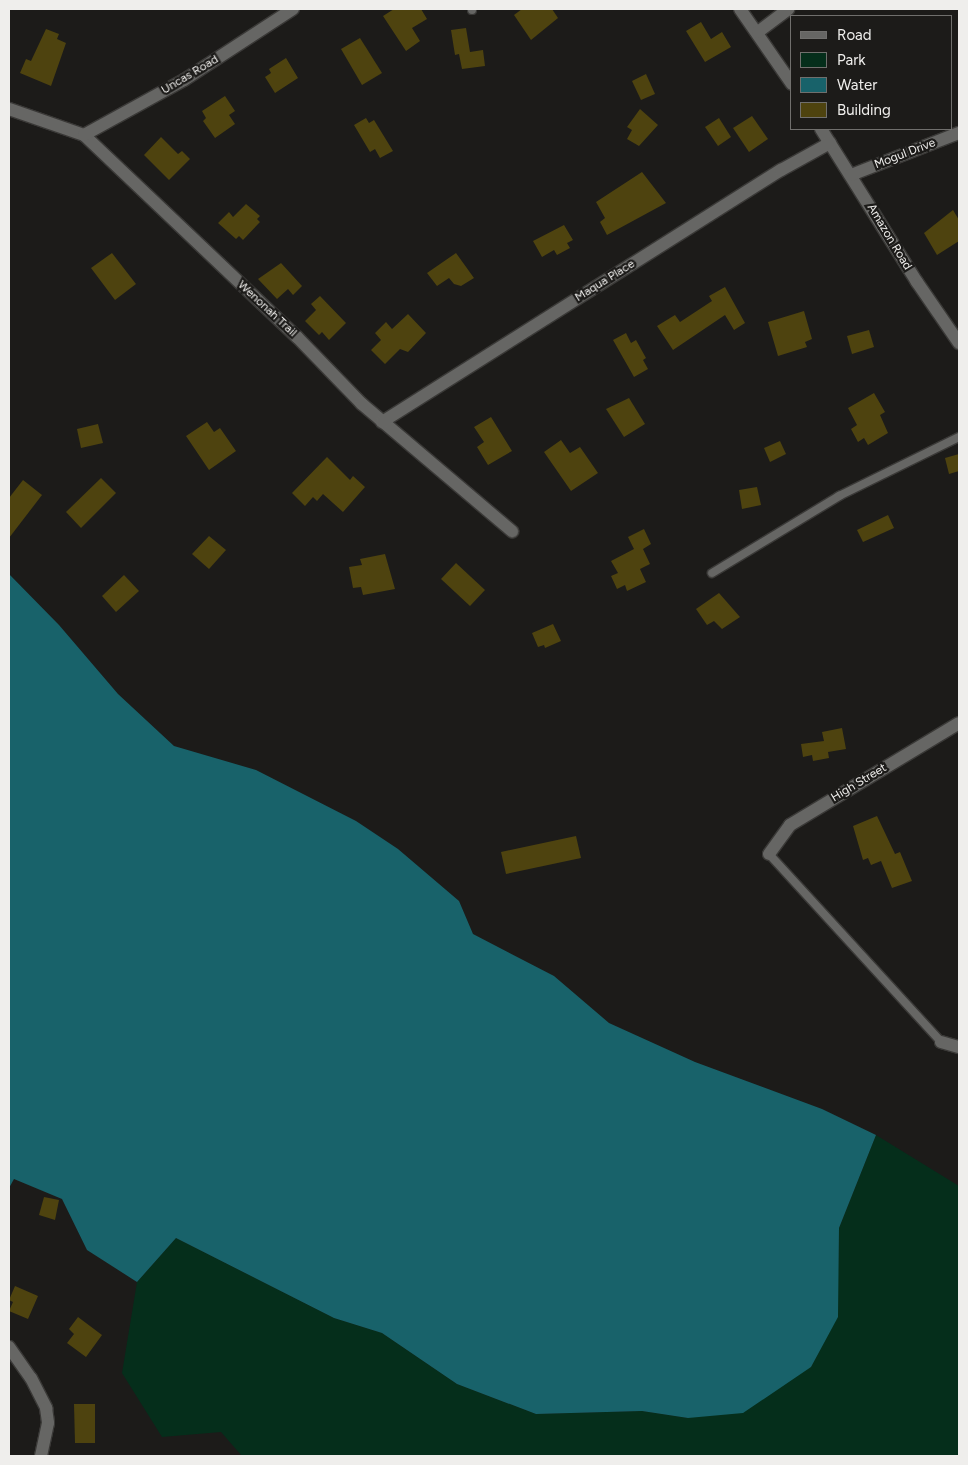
<!DOCTYPE html>
<html>
<head>
<meta charset="utf-8">
<style>
  body { margin:0 }
  #map { position:relative; width:968px; height:1465px; overflow:hidden; background:#1c1b19; font-family:Figtree,sans-serif }
  div>[style] { position:absolute }
  [style*='--x'] { left:calc(var(--x)*1px); top:calc(var(--y)*1px); width:calc(var(--w)*1px); rotate:calc(var(--a)*1deg) }
  .green>* { inset:0; background:#052e1b }
  .water>* { inset:0; background:#18626a }
  .building>* { inset:0; background:#4e430f }
  .roads { filter:drop-shadow(1px 0 #3a3937) drop-shadow(-1px 0 #3a3937) drop-shadow(0 1px #3a3937) drop-shadow(0 -1px #3a3937) }
  .lane>* { height:8px; margin:-4px; padding:0 4px; transform-origin:4px; border-radius:4px; background:#666664 }
  .street>* { height:12px; margin:-6px; padding:0 6px; transform-origin:6px; border-radius:6px; background:#666664 }
  span { translate:-50% -50%; white-space:nowrap; text-align:center; line-height:1.15; -webkit-text-stroke:4.5px #1c1b19; paint-order:stroke }
  .street-label { font-size:12px; color:#efeeec }
  .frame { position:absolute; inset:0; border:10px solid #efeeec; pointer-events:none }
  .legend { position:absolute; left:790px; top:15px; width:162px; height:115px; box-sizing:border-box; background:#1c1b19; border:1px solid #706f6d; margin:0; padding:6px 9px; list-style:none; font-size:15px; color:#efeeec }
  .legend li { display:flex; align-items:center; gap:10px; height:25px }
  .legend b { width:25px; border:1px solid #706f6d }
</style>
</head>
<body>
<div id="map">
  <div class="green">
    <div style="clip-path:polygon(876px 1135px,959px 1186px,959px 1456px,242px 1456px,221px 1432px,162px 1437px,122px 1373px,137px 1282px,176px 1238px,334px 1318px,382px 1333px,457px 1384px,536px 1414px,642px 1411px,688px 1418px,811px 1367px,837px 1317px,839px 1228px)"></div>
  </div>
  <div class="water">
    <div style="clip-path:polygon(9px 574px,59px 625px,118px 694px,174px 746px,256px 770px,356px 821px,398px 849px,459px 901px,473px 934px,554px 976px,609px 1023px,695px 1062px,822px 1109px,876px 1135px,839px 1228px,838px 1317px,811px 1367px,743px 1413px,688px 1418px,642px 1411px,536px 1414px,457px 1384px,382px 1333px,334px 1318px,176px 1238px,137px 1282px,87px 1250px,62px 1199px,14px 1179px,9px 1188px)"></div>
  </div>
  <div class="building">
    <div style="clip-path:polygon(394px 9px,421px 9px,427px 19px,412px 28px,420px 41px,406px 51px,383px 16px)"></div>
    <div style="clip-path:polygon(522px 9px,552px 9px,558px 18px,531px 40px,514px 15px)"></div>
    <div style="clip-path:polygon(701px 22px,711px 39px,722px 32px,731px 47px,705px 62px,686px 31px)"></div>
    <div style="clip-path:polygon(466px 28px,470px 52px,483px 50px,485px 66px,462px 69px,459px 54px,455px 55px,451px 30px)"></div>
    <div style="clip-path:polygon(46px 29px,59px 34px,57px 39px,66px 43px,51px 86px,20px 73px,26px 59px,31px 61px)"></div>
    <div style="clip-path:polygon(360px 38px,382px 73px,362px 85px,341px 49px)"></div>
    <div style="clip-path:polygon(286px 58px,298px 78px,275px 93px,265px 77px,271px 73px,269px 69px)"></div>
    <div style="clip-path:polygon(646px 74px,655px 94px,641px 100px,632px 81px)"></div>
    <div style="clip-path:polygon(225px 96px,235px 111px,229px 115px,235px 124px,215px 138px,203px 121px,206px 118px,202px 111px)"></div>
    <div style="clip-path:polygon(640px 109px,658px 125px,639px 146px,627px 139px,632px 130px,627px 127px)"></div>
    <div style="clip-path:polygon(752px 116px,768px 139px,749px 152px,733px 128px)"></div>
    <div style="clip-path:polygon(366px 118px,369px 123px,374px 120px,393px 151px,380px 158px,375px 149px,370px 152px,354px 125px)"></div>
    <div style="clip-path:polygon(719px 118px,731px 137px,718px 146px,705px 127px)"></div>
    <div style="clip-path:polygon(161px 137px,178px 154px,182px 151px,190px 159px,169px 180px,144px 155px)"></div>
    <div style="clip-path:polygon(642px 172px,666px 203px,607px 235px,600px 222px,605px 218px,596px 202px)"></div>
    <div style="clip-path:polygon(246px 204px,260px 216px,257px 219px,260px 222px,243px 240px,239px 236px,236px 239px,218px 223px,229px 212px,233px 217px)"></div>
    <div style="clip-path:polygon(953px 210px,959px 220px,959px 241px,937px 255px,924px 233px)"></div>
    <div style="clip-path:polygon(564px 225px,573px 240px,567px 243px,570px 248px,557px 255px,554px 250px,542px 257px,533px 241px)"></div>
    <div style="clip-path:polygon(112px 253px,136px 284px,115px 300px,91px 268px)"></div>
    <div style="clip-path:polygon(456px 253px,474px 278px,461px 286px,454px 284px,449px 278px,437px 286px,427px 273px)"></div>
    <div style="clip-path:polygon(281px 263px,302px 286px,293px 295px,288px 289px,277px 299px,258px 279px)"></div>
    <div style="clip-path:polygon(725px 287px,745px 323px,734px 330px,725px 315px,673px 350px,657px 326px,675px 315px,680px 322px,712px 301px,709px 296px)"></div>
    <div style="clip-path:polygon(320px 296px,346px 323px,329px 340px,322px 332px,319px 335px,305px 321px,316px 310px,311px 304px)"></div>
    <div style="clip-path:polygon(804px 311px,812px 339px,805px 342px,807px 347px,778px 356px,768px 322px)"></div>
    <div style="clip-path:polygon(408px 314px,426px 333px,408px 352px,400px 349px,385px 364px,371px 350px,381px 340px,375px 333px,386px 322px,392px 329px)"></div>
    <div style="clip-path:polygon(869px 330px,874px 347px,852px 354px,847px 336px)"></div>
    <div style="clip-path:polygon(626px 333px,631px 343px,636px 340px,646px 358px,643px 360px,648px 369px,634px 377px,613px 340px)"></div>
    <div style="clip-path:polygon(874px 393px,885px 412px,880px 415px,888px 433px,868px 445px,864px 438px,858px 442px,851px 429px,857px 425px,848px 408px)"></div>
    <div style="clip-path:polygon(629px 398px,645px 424px,624px 437px,606px 409px)"></div>
    <div style="clip-path:polygon(491px 417px,512px 451px,488px 465px,477px 447px,484px 442px,474px 427px)"></div>
    <div style="clip-path:polygon(207px 422px,214px 432px,220px 428px,236px 451px,209px 470px,186px 436px)"></div>
    <div style="clip-path:polygon(98px 424px,103px 443px,81px 448px,77px 429px)"></div>
    <div style="clip-path:polygon(561px 440px,570px 453px,580px 447px,598px 473px,571px 491px,544px 452px)"></div>
    <div style="clip-path:polygon(780px 441px,786px 454px,770px 462px,764px 448px)"></div>
    <div style="clip-path:polygon(959px 454px,959px 471px,949px 474px,945px 458px)"></div>
    <div style="clip-path:polygon(327px 457px,350px 480px,353px 476px,365px 487px,343px 512px,323px 494px,317px 501px,313px 497px,305px 506px,292px 493px)"></div>
    <div style="clip-path:polygon(101px 478px,116px 493px,81px 528px,66px 512px)"></div>
    <div style="clip-path:polygon(23px 480px,42px 495px,9px 538px,9px 498px)"></div>
    <div style="clip-path:polygon(757px 487px,761px 505px,742px 509px,739px 490px)"></div>
    <div style="clip-path:polygon(888px 515px,894px 528px,863px 542px,857px 530px)"></div>
    <div style="clip-path:polygon(644px 529px,651px 544px,643px 549px,650px 564px,640px 569px,646px 582px,627px 591px,625px 585px,617px 589px,611px 576px,618px 573px,611px 561px,634px 549px,628px 537px)"></div>
    <div style="clip-path:polygon(209px 536px,226px 550px,209px 569px,192px 554px)"></div>
    <div style="clip-path:polygon(385px 554px,395px 589px,363px 595px,361px 587px,353px 588px,349px 567px,362px 565px,360px 559px)"></div>
    <div style="clip-path:polygon(456px 563px,485px 590px,470px 606px,441px 579px)"></div>
    <div style="clip-path:polygon(124px 575px,139px 591px,116px 612px,102px 596px)"></div>
    <div style="clip-path:polygon(719px 593px,740px 617px,722px 629px,714px 621px,707px 625px,696px 609px)"></div>
    <div style="clip-path:polygon(553px 624px,561px 641px,545px 648px,544px 645px,538px 647px,532px 633px)"></div>
    <div style="clip-path:polygon(842px 728px,846px 749px,828px 752px,829px 758px,813px 761px,812px 755px,803px 757px,801px 744px,824px 741px,822px 732px)"></div>
    <div style="clip-path:polygon(877px 816px,895px 854px,900px 852px,912px 881px,892px 888px,881px 861px,871px 865px,868px 858px,863px 860px,853px 826px)"></div>
    <div style="clip-path:polygon(576px 836px,581px 858px,506px 874px,501px 852px)"></div>
    <div style="clip-path:polygon(44px 1197px,59px 1200px,55px 1220px,39px 1215px)"></div>
    <div style="clip-path:polygon(15px 1286px,38px 1296px,28px 1319px,9px 1311px,13px 1302px,9px 1300px)"></div>
    <div style="clip-path:polygon(78px 1317px,102px 1335px,86px 1357px,67px 1343px,74px 1334px,69px 1329px)"></div>
    <div style="clip-path:polygon(74px 1404px,95px 1404px,95px 1443px,75px 1443px)"></div>
  </div>
  <div class="roads">
    <div class="lane">
      <div style="--x:472;--y:9;--w:1;--a:90"></div>
      <div style="--x:712;--y:573;--w:149;--a:-31.2"></div>
      <div style="--x:839;--y:496;--w:134;--a:-26.2"></div>
      <div style="--x:769;--y:854;--w:255;--a:47.5"></div>
    </div>
    <div class="street">
      <div style="--x:740;--y:9;--w:91;--a:55.3"></div>
      <div style="--x:758;--y:32;--w:38;--a:-37"></div>
      <div style="--x:9;--y:109;--w:79;--a:19.1"></div>
      <div style="--x:84;--y:135;--w:294;--a:43.5"></div>
      <div style="--x:297;--y:337;--w:93;--a:45.9"></div>
      <div style="--x:362;--y:404;--w:197;--a:40.3"></div>
      <div style="--x:821;--y:129;--w:181;--a:57.9"></div>
      <div style="--x:917;--y:282;--w:74;--a:55.5"></div>
      <div style="--x:84;--y:135;--w:114;--a:-28.8"></div>
      <div style="--x:184;--y:80;--w:130;--a:-33.1"></div>
      <div style="--x:851;--y:175;--w:116;--a:-21.3"></div>
      <div style="--x:382;--y:422;--w:472;--a:-32.3"></div>
      <div style="--x:781;--y:170;--w:56;--a:-28.9"></div>
      <div style="--x:769;--y:854;--w:36;--a:-54"></div>
      <div style="--x:790;--y:825;--w:197;--a:-31.1"></div>
      <div style="--x:941;--y:1042;--w:19;--a:16"></div>
      <div style="--x:9;--y:1347;--w:38;--a:55"></div>
      <div style="--x:31;--y:1378;--w:34;--a:63"></div>
      <div style="--x:46;--y:1408;--w:15;--a:82"></div>
      <div style="--x:48;--y:1423;--w:34;--a:102"></div>
    </div>
  </div>
  <div class="street-label">
    <span style="left:190px;top:75px;rotate:-31deg">Uncas Road</span>
    <span style="left:905px;top:154px;rotate:-21deg">Mogul Drive</span>
    <span style="left:889px;top:237px;rotate:59deg">Amazon Road</span>
    <span style="left:605px;top:281px;rotate:-32deg">Maqua Place</span>
    <span style="left:267px;top:309px;rotate:43deg">Wenonah Trail</span>
    <span style="left:859px;top:783px;rotate:-31deg">High Street</span>
  </div>
  <div class="frame"></div>
  <ul class="legend">
  <li><b style="height:6px;background:#666664"></b>Road</li>
  <li><b style="height:14px;background:#052e1b"></b>Park</li>
  <li><b style="height:14px;background:#18626a"></b>Water</li>
  <li><b style="height:14px;background:#4e430f"></b>Building</li>
  </ul>
</div>
</body>
</html>
